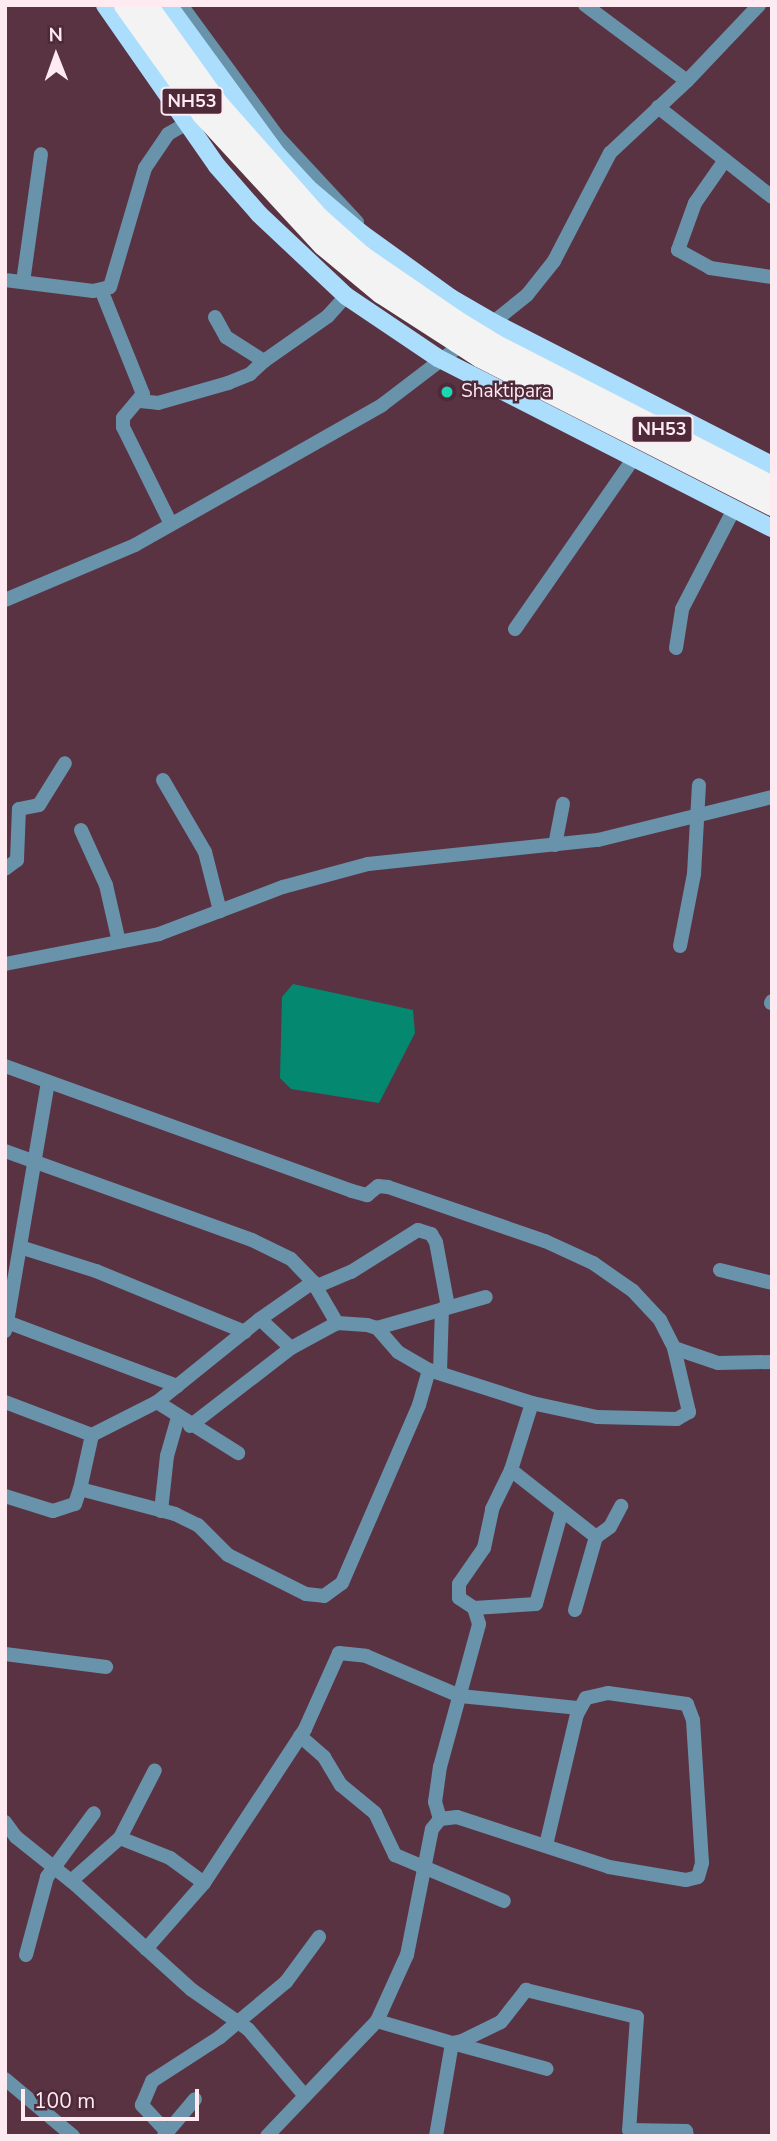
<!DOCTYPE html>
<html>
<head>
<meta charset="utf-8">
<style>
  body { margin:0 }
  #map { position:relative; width:777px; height:2141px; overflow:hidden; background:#5a3343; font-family:"Nunito Sans",sans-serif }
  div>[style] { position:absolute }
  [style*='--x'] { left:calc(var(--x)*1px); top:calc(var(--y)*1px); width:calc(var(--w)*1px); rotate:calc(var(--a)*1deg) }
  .water>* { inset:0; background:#058870 }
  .minor>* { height:14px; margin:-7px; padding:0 7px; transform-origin:7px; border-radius:7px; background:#6893ab }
  .major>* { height:18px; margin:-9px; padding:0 9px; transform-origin:9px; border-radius:9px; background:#abdefc }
  .highway>* { height:21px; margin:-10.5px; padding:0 10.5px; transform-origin:10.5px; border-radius:10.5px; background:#f3f3f3 }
  .highway-bridge>* { height:21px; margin:-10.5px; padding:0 10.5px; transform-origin:10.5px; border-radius:10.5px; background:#f3f3f3 }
  .dots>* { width:19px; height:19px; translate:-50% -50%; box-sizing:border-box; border:4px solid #4e2938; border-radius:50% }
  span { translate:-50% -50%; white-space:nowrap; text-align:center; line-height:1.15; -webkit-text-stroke:5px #4e2938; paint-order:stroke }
  .shield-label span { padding:2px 5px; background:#4e2938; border:2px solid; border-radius:5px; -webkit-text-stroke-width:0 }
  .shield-label { font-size:18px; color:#feeaf1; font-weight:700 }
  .poi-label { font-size:19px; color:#feeaf1 }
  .left { translate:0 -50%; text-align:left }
  .frame { position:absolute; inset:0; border:7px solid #feeaf1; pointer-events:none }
  .north { position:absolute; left:21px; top:21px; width:70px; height:70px; -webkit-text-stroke:5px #4e2938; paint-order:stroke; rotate:359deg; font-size:19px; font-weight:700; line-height:28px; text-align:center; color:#feeaf1 }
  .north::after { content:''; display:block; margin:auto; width:24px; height:32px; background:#feeaf1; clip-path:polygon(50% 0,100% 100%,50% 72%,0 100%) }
  .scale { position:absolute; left:21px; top:2089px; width:178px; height:32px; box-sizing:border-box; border:4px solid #feeaf1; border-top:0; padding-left:9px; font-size:21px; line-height:24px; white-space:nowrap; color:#feeaf1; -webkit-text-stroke:5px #4e2938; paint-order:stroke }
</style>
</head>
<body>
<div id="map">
  <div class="water">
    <div style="clip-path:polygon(293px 984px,413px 1010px,415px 1033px,379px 1103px,291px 1089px,280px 1078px,282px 997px)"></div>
  </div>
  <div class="minor">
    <div style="--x:181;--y:5;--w:164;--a:53.7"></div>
    <div style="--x:278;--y:137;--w:116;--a:47.1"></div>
    <div style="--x:585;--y:5;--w:127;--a:36.7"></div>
    <div style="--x:658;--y:107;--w:145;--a:38.3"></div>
    <div style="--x:725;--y:160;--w:52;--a:124.9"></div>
    <div style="--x:695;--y:203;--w:50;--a:109.9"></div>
    <div style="--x:678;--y:250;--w:37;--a:29"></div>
    <div style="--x:710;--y:268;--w:63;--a:8.3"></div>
    <div style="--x:5;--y:280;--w:89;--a:7.1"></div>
    <div style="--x:93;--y:291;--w:17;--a:-13"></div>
    <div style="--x:110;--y:287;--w:124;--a:-73.6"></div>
    <div style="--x:145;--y:168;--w:41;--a:-55.9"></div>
    <div style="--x:168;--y:134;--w:20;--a:-30"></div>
    <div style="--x:23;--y:282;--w:129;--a:-82"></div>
    <div style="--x:102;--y:292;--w:110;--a:68.1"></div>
    <div style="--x:143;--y:394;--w:31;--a:130"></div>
    <div style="--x:123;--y:418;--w:9;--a:90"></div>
    <div style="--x:123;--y:427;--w:108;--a:63.7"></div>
    <div style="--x:215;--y:317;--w:23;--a:61"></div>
    <div style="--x:226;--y:337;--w:45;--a:32.3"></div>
    <div style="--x:264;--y:361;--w:78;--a:-35.1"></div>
    <div style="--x:328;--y:316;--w:27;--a:-48"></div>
    <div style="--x:486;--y:328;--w:53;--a:-38.8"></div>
    <div style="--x:527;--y:295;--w:43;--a:-51.5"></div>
    <div style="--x:554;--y:261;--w:122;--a:-62.6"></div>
    <div style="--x:610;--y:153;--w:105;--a:-43.1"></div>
    <div style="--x:687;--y:81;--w:105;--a:-46.5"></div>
    <div style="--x:140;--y:401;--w:18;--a:6"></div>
    <div style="--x:158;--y:403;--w:73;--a:-15.9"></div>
    <div style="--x:228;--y:383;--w:24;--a:-22"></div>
    <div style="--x:250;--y:374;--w:19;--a:-43"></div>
    <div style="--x:5;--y:600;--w:141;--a:-22.9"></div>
    <div style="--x:135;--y:545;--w:284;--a:-29.5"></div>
    <div style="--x:382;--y:405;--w:106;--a:-37.3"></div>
    <div style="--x:515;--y:629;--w:207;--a:-55.2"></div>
    <div style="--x:676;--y:648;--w:39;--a:-81"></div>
    <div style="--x:682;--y:609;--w:113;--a:-62.5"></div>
    <div style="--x:163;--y:780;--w:83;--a:59.7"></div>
    <div style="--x:205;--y:852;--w:61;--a:75.7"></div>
    <div style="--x:81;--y:830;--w:60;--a:65.6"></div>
    <div style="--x:106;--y:885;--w:58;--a:77.2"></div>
    <div style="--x:555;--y:845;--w:42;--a:-79"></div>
    <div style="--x:5;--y:869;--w:15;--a:-37"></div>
    <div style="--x:17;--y:860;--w:51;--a:-87.8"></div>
    <div style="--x:19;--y:809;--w:20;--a:-11"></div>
    <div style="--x:39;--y:805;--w:49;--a:-58.2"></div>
    <div style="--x:680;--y:946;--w:73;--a:-79"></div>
    <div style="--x:694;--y:874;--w:89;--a:-86.8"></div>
    <div style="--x:5;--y:964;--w:157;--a:-11"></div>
    <div style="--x:159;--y:934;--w:133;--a:-20.8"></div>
    <div style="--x:283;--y:887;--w:88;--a:-15.1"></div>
    <div style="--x:368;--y:864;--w:231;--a:-6"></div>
    <div style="--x:598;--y:840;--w:179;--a:-13.9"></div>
    <div style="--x:771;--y:1003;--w:2;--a:-63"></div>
    <div style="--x:5;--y:1066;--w:369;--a:19.8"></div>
    <div style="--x:352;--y:1191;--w:16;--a:15"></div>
    <div style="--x:367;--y:1195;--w:14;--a:-39"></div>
    <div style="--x:378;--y:1186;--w:10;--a:6"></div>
    <div style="--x:388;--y:1187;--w:166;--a:19"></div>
    <div style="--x:545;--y:1241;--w:53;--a:24.6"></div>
    <div style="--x:593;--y:1263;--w:49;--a:35"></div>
    <div style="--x:633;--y:1291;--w:40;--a:47"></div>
    <div style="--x:660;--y:1320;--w:31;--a:63"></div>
    <div style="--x:674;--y:1348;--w:66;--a:76.8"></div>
    <div style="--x:689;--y:1412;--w:14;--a:150"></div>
    <div style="--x:677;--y:1419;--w:80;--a:-178.6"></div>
    <div style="--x:597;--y:1417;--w:66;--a:-167.8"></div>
    <div style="--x:532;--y:1403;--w:108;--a:-162.2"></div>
    <div style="--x:5;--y:1151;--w:263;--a:19.8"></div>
    <div style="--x:252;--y:1240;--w:43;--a:26"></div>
    <div style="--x:291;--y:1259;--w:32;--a:46"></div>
    <div style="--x:313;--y:1282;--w:48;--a:59.7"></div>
    <div style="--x:20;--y:1247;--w:80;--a:17.5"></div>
    <div style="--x:96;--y:1271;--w:161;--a:22.3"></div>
    <div style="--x:720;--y:1270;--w:54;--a:14"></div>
    <div style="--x:315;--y:1287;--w:39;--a:-23"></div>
    <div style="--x:351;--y:1272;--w:79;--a:-32.1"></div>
    <div style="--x:418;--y:1230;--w:14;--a:17"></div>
    <div style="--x:431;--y:1234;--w:9;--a:58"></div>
    <div style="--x:436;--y:1242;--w:66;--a:79.5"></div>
    <div style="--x:260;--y:1319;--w:65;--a:-34.9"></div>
    <div style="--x:7;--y:1322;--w:243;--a:-80.3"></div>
    <div style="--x:377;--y:1328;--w:113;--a:-15.9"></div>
    <div style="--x:5;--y:1331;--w:9;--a:-77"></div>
    <div style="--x:7;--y:1322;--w:182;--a:20.6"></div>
    <div style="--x:674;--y:1348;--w:46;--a:18.8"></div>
    <div style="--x:718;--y:1363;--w:54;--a:-1.1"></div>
    <div style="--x:440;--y:1372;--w:63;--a:-88.2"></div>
    <div style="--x:5;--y:1402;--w:93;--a:20.8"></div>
    <div style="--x:92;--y:1435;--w:55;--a:102.5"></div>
    <div style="--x:157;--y:1402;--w:96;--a:32.2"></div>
    <div style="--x:532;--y:1403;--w:70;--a:107.4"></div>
    <div style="--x:511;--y:1470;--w:108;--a:38.2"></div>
    <div style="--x:596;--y:1537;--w:17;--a:-36"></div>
    <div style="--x:610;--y:1527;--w:24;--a:-62"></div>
    <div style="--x:190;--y:1426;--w:128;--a:-37.7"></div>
    <div style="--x:5;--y:1496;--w:50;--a:17.4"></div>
    <div style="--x:53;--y:1511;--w:23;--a:-18"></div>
    <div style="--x:75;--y:1504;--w:16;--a:-72"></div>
    <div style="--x:80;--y:1489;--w:98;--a:14.7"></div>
    <div style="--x:175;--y:1514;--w:25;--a:26"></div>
    <div style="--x:198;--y:1525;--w:42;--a:45"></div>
    <div style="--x:228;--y:1555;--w:87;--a:26.6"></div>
    <div style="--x:306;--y:1594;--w:18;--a:6"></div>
    <div style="--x:324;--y:1596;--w:22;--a:-36"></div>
    <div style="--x:342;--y:1583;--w:194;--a:-66.6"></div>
    <div style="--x:419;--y:1405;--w:36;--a:-74"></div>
    <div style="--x:429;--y:1370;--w:36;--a:-150"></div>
    <div style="--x:398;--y:1352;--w:32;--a:-131"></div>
    <div style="--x:377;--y:1328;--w:10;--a:-163"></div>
    <div style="--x:367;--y:1325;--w:30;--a:-176"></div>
    <div style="--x:337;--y:1323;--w:52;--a:151.5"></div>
    <div style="--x:291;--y:1348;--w:42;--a:-136.9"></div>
    <div style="--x:260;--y:1319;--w:132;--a:141.1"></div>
    <div style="--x:157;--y:1402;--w:73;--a:153.1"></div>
    <div style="--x:161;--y:1511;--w:55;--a:-83.8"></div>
    <div style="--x:167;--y:1456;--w:40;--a:-74"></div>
    <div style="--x:474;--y:1608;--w:62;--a:-3.7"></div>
    <div style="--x:536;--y:1604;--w:93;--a:-74.5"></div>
    <div style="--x:575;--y:1610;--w:76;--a:-74"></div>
    <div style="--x:5;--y:1654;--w:102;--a:7.3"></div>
    <div style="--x:300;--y:1736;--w:32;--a:41"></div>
    <div style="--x:324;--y:1757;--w:33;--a:59"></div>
    <div style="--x:341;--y:1785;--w:44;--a:39.5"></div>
    <div style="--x:375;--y:1813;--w:47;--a:64.5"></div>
    <div style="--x:395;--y:1855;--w:118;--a:22.9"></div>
    <div style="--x:440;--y:1819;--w:18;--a:-106"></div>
    <div style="--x:435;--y:1802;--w:35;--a:-82"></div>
    <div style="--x:440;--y:1767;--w:148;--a:-74.7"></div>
    <div style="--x:479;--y:1624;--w:17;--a:-107"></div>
    <div style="--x:474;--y:1608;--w:18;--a:-146"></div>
    <div style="--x:459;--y:1598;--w:14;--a:-90"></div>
    <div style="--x:459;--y:1584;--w:44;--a:-55.2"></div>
    <div style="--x:484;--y:1548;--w:40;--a:-78"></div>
    <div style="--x:492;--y:1509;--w:43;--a:-64"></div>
    <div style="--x:5;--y:1822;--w:19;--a:54"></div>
    <div style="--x:16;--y:1837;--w:77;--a:38.7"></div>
    <div style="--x:76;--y:1885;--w:156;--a:42.2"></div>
    <div style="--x:192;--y:1990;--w:68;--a:34.9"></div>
    <div style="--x:248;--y:2029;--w:88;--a:49.6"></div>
    <div style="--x:120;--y:1838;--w:76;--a:-62.8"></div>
    <div style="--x:71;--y:1881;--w:65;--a:-41.3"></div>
    <div style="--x:120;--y:1838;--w:54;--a:21.8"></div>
    <div style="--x:170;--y:1858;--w:42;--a:36.3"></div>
    <div style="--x:146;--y:1949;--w:88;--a:-48.7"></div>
    <div style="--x:204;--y:1883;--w:184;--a:-56.7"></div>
    <div style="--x:305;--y:1729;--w:83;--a:-65.9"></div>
    <div style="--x:339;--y:1653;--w:27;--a:6"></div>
    <div style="--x:366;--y:1656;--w:102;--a:23.1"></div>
    <div style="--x:460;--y:1696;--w:120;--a:5.8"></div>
    <div style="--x:26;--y:1955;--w:81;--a:-74.9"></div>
    <div style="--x:47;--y:1877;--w:79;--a:-53.7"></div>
    <div style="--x:377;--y:2021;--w:78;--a:16.3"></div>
    <div style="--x:452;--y:2043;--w:10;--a:-11"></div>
    <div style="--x:462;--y:2041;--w:43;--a:-26"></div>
    <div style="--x:501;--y:2022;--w:41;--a:-52"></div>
    <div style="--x:526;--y:1990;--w:114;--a:13.7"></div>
    <div style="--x:637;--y:2017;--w:113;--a:94"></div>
    <div style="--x:629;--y:2130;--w:57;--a:1"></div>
    <div style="--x:686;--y:2131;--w:5;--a:79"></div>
    <div style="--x:5;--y:2079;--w:89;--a:40"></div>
    <div style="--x:167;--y:2132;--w:37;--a:-133"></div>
    <div style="--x:142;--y:2105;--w:26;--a:-67"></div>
    <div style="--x:152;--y:2081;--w:81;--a:-32.9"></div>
    <div style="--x:220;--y:2037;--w:86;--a:-39.8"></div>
    <div style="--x:286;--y:1982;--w:56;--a:-53.7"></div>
    <div style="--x:164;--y:2136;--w:48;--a:-50"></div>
    <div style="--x:267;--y:2136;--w:159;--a:-46.3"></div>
    <div style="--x:377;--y:2021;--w:72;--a:-65.6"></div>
    <div style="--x:407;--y:1955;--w:128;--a:-78.8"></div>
    <div style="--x:432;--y:1829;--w:13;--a:-51"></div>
    <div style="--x:440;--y:1819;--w:17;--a:-7"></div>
    <div style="--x:457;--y:1817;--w:160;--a:18.2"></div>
    <div style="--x:609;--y:1867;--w:78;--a:9.6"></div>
    <div style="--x:686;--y:1880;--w:12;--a:-14"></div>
    <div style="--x:698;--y:1877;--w:15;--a:-74"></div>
    <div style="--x:702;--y:1863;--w:143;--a:-93.6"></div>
    <div style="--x:693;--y:1720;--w:17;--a:-111"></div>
    <div style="--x:687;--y:1704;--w:80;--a:-172.1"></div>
    <div style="--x:608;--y:1693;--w:23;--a:167"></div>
    <div style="--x:586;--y:1698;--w:18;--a:119"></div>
    <div style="--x:577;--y:1714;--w:135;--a:103.3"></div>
    <div style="--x:436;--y:2136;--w:94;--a:-80.2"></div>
    <div style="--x:452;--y:2043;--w:98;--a:15.3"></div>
  </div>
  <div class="major">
    <div style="--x:105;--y:5;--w:196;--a:55.2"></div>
    <div style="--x:217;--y:166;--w:64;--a:48.8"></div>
    <div style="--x:259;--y:214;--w:120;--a:43.3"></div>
    <div style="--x:346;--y:296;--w:111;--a:34"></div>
    <div style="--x:438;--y:358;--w:375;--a:27"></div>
    <div style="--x:168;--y:5;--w:182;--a:53.9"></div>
    <div style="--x:275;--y:152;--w:49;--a:47.5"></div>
    <div style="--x:308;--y:188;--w:70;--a:40.3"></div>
    <div style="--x:361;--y:233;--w:111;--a:35.8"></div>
    <div style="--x:451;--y:298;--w:50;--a:30.2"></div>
    <div style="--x:494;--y:323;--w:312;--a:27.1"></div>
  </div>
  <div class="highway">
    <div style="--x:124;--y:5;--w:134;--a:54.4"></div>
    <div style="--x:202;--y:114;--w:178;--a:47.3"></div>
    <div style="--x:323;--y:245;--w:75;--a:39.6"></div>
    <div style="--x:381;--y:293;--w:90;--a:32.8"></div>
    <div style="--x:147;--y:5;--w:122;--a:54.4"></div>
    <div style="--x:218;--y:104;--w:151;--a:48.5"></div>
    <div style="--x:318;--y:217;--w:59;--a:41.6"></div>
    <div style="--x:362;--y:256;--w:113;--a:34.5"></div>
    <div style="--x:496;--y:345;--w:310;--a:27.1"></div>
    <div style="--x:480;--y:357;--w:327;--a:26.9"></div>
  </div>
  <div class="highway-bridge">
    <div style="--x:455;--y:320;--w:48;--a:31.4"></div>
    <div style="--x:457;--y:342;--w:27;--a:33"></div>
  </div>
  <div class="dots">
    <div style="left:447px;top:392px;background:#1cd5b1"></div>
  </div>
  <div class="shield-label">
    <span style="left:192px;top:101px">NH53</span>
    <span style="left:662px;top:429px">NH53</span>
  </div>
  <div class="poi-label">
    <span class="left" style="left:461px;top:392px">Shaktipara</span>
  </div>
  <div class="frame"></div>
  <div class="north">N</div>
  <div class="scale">100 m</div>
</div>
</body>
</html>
